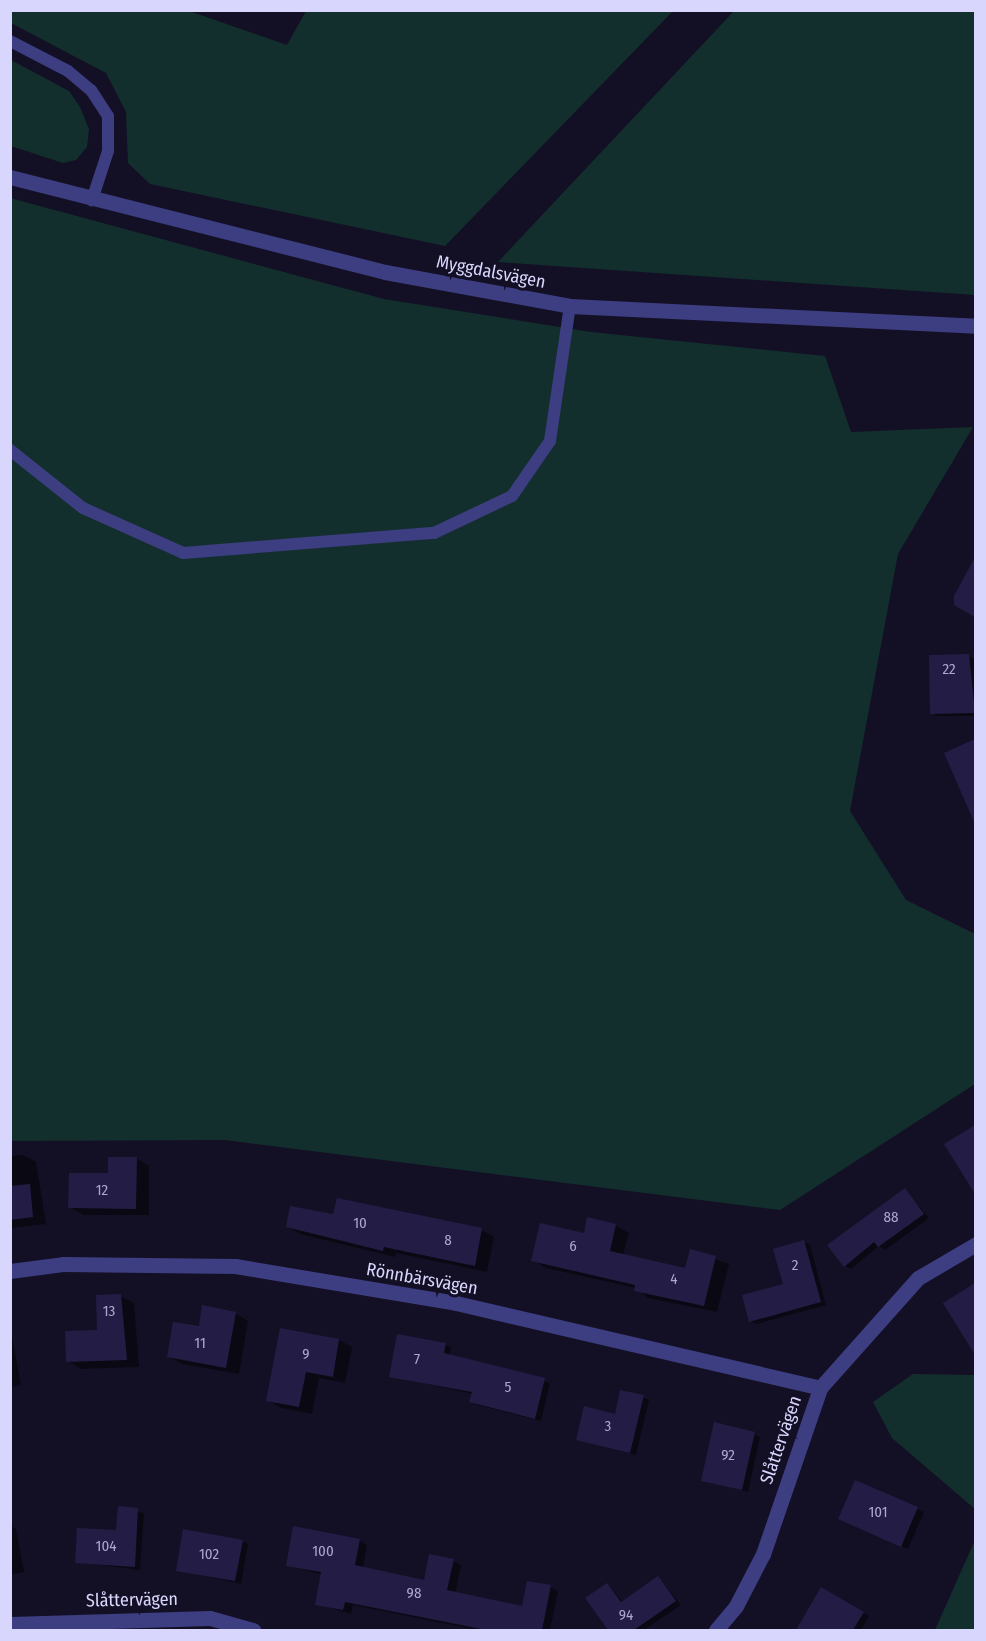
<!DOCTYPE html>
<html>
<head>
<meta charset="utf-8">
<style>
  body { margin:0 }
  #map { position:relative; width:986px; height:1641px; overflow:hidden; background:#131025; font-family:"Fira Sans Condensed",sans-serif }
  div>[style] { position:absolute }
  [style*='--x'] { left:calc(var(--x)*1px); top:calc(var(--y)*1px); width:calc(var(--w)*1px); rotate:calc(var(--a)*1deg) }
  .green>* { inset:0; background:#132f2d }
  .shadow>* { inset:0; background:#0007 }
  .building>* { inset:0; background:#231d45 }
  .service>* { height:12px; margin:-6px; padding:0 6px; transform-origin:6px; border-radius:6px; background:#3d3d82 }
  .minor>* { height:15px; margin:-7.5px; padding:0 7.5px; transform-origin:7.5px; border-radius:7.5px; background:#3d3d82 }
  .tertiary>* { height:15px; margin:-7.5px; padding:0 7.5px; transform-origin:7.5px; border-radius:7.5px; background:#3d3d82 }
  span { translate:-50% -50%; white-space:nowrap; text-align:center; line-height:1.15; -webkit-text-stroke:6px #131025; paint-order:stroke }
  .number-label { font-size:15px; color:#aca8cf }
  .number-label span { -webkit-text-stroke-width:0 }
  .street-label { font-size:18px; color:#d9d6fd }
  .frame { position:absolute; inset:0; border:12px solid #d9d6fd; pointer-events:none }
</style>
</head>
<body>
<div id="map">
  <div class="green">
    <div style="clip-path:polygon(735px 10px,975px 11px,975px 295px,498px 262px)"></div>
    <div style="clip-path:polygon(10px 11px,189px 11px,287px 45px,306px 11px,673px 11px,445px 246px,150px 184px,128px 163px,126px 112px,106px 73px,11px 23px)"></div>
    <div style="clip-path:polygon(11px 60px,69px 91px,80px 107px,89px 129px,87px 147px,76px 160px,63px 163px,11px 146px)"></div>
    <div style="clip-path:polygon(10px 198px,384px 299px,591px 332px,825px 356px,851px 432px,973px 427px,898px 554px,850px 811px,906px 900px,975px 934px,975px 1084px,780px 1210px,225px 1140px,11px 1141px)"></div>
    <div style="clip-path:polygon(913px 1374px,975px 1375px,975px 1509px,892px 1438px,873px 1402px)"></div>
    <div style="clip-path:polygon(975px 1540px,975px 1630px,935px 1630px)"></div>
  </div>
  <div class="shadow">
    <div style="clip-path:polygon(971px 568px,976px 571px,976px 615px,956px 604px)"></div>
    <div style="clip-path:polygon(969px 656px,975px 659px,976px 716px,937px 716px,931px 713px)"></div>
    <div style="clip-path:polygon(976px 740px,976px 817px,946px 753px)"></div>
    <div style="clip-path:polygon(970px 1130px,976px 1134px,976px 1190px,975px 1190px)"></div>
    <div style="clip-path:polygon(23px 1155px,36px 1162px,46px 1224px,10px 1228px,10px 1156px)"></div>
    <div style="clip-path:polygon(136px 1158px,149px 1166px,149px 1215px,83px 1215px,70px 1207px)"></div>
    <div style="clip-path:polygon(905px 1190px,929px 1218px,885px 1250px,879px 1246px,851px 1269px,845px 1266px)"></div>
    <div style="clip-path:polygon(338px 1199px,482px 1230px,494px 1237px,487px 1272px,396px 1253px,395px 1257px,300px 1234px,288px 1227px,334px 1216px)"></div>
    <div style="clip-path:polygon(616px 1226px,629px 1233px,623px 1255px,686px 1270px,691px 1251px,729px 1264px,717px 1312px,648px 1298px,636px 1288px,546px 1268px,533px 1260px,585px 1235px)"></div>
    <div style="clip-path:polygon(804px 1242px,810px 1245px,826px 1305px,757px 1324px,750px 1321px,785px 1285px)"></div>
    <div style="clip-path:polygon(976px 1285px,976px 1336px,971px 1339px,945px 1304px)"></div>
    <div style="clip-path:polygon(120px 1296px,134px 1303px,139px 1367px,81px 1369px,68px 1361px,99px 1331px)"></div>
    <div style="clip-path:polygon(235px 1313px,248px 1321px,239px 1374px,182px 1364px,169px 1356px,200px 1328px)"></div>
    <div style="clip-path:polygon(10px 1325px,21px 1385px,10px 1387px)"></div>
    <div style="clip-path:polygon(281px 1329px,339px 1340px,352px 1347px,345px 1383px,319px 1378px,312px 1414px,281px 1408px,268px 1400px)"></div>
    <div style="clip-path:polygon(445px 1344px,451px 1348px,449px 1356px,550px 1383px,541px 1421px,477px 1405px,471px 1402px,473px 1394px,391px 1376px)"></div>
    <div style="clip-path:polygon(643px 1397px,649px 1400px,636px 1455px,577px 1439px)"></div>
    <div style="clip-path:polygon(754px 1434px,760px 1437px,748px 1492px,703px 1480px)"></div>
    <div style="clip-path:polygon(856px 1482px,924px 1512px,908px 1549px,846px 1522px)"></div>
    <div style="clip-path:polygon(119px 1508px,144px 1513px,140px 1570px,76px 1562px,117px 1532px)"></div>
    <div style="clip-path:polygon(10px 1525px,16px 1529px,24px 1572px,10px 1575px)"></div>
    <div style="clip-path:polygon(359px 1540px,367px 1545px,363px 1569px,425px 1581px,453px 1561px,461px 1565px,455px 1594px,523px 1608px,550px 1587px,558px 1591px,550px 1630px,477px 1630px,353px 1605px,351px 1614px,317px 1604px,322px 1575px,288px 1565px)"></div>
    <div style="clip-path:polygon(242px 1541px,248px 1544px,241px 1584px,178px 1570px)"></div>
    <div style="clip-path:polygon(659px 1578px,681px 1605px,644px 1630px,610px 1630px,587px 1598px,607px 1584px,623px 1602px)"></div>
    <div style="clip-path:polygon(821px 1589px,869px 1616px,861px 1630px,812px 1630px,801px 1624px)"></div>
  </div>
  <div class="building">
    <div style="clip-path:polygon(975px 557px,975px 617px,954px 605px,954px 596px)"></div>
    <div style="clip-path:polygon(969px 654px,975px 713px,930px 714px,929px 655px)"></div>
    <div style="clip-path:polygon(975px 739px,975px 824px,944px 753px)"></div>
    <div style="clip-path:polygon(975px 1125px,975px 1194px,944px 1144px)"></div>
    <div style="clip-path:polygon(108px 1157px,137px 1157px,136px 1209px,68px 1208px,69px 1173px,108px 1173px)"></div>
    <div style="clip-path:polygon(30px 1184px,33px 1217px,10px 1220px,10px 1186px)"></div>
    <div style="clip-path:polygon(905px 1188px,924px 1214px,878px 1247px,874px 1242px,844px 1267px,827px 1245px)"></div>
    <div style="clip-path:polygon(337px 1198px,482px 1228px,475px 1266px,384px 1247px,383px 1251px,286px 1227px,290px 1206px,333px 1214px)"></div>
    <div style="clip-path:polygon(587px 1217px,616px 1224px,610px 1251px,685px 1268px,690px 1249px,716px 1256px,704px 1306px,634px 1291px,635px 1285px,531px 1261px,540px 1223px,584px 1233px)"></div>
    <div style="clip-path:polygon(804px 1240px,821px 1302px,749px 1322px,742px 1295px,783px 1284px,773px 1249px)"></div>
    <div style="clip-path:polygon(975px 1283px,975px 1355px,943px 1303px)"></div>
    <div style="clip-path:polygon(121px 1294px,127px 1360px,66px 1362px,65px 1331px,97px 1330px,96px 1295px)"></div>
    <div style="clip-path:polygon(202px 1305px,236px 1312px,226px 1368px,167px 1357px,173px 1322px,199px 1326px)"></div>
    <div style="clip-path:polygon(280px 1328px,339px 1339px,333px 1377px,306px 1372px,299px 1407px,266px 1401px)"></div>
    <div style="clip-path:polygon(397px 1334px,446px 1343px,444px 1353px,545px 1378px,535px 1419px,469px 1402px,472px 1392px,389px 1377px)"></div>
    <div style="clip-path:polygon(620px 1390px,644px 1395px,630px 1453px,576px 1440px,584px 1406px,615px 1414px)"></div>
    <div style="clip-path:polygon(714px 1422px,755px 1432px,742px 1490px,701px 1481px)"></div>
    <div style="clip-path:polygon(855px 1480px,918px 1507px,901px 1547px,838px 1519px)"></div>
    <div style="clip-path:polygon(118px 1506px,138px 1508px,135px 1567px,75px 1563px,77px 1528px,116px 1530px)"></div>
    <div style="clip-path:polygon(293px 1526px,360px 1539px,355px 1565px,424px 1580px,429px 1554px,454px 1559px,447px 1590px,522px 1606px,527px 1581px,551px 1585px,542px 1630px,486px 1630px,345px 1602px,343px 1610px,315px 1605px,321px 1572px,286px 1566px)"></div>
    <div style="clip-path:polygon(183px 1529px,243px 1540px,235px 1581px,176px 1571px)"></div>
    <div style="clip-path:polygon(658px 1576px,676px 1601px,634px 1630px,608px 1630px,585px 1598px,607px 1583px,621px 1602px)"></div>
    <div style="clip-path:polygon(821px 1587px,864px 1612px,853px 1630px,796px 1630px)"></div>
  </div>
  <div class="service">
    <div style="--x:10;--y:41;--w:65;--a:27.3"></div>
    <div style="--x:68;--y:71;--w:30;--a:40"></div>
    <div style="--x:91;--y:90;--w:31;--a:57"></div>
    <div style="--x:108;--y:116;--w:35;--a:90"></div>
    <div style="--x:108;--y:151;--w:52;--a:108.1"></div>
    <div style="--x:10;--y:450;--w:93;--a:38.5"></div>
    <div style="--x:83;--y:508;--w:110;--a:24.2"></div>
    <div style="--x:183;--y:553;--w:252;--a:-4.6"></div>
    <div style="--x:434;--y:533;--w:86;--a:-25.4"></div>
    <div style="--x:512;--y:496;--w:67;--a:-55.4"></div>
    <div style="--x:550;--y:441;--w:136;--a:-81.6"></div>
  </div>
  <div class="minor">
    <div style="--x:10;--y:1271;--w:53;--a:-7.5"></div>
    <div style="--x:63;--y:1264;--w:172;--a:0.7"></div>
    <div style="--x:235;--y:1266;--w:224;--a:9.5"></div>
    <div style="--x:456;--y:1303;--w:374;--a:13.1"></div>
    <div style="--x:10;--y:1624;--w:200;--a:-1.7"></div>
    <div style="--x:210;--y:1618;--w:45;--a:15.6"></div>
    <div style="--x:716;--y:1630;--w:31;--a:-50"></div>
    <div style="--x:736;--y:1606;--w:59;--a:-62.6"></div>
    <div style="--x:763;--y:1554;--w:176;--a:-71"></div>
    <div style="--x:820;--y:1388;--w:147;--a:-48.3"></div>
    <div style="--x:918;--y:1278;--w:67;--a:-30.4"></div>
  </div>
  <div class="tertiary">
    <div style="--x:10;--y:177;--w:387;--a:14.2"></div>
    <div style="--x:385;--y:272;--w:188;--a:10.4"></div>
    <div style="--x:570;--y:306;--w:406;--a:2.8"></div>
  </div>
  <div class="number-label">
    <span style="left:949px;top:670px">22</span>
    <span style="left:102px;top:1191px">12</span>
    <span style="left:891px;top:1218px">88</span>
    <span style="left:360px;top:1224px">10</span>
    <span style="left:448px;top:1241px">8</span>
    <span style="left:573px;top:1247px">6</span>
    <span style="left:795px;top:1266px">2</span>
    <span style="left:674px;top:1280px">4</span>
    <span style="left:109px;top:1312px">13</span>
    <span style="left:200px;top:1344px">11</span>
    <span style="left:306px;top:1355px">9</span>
    <span style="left:417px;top:1360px">7</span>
    <span style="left:508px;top:1388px">5</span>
    <span style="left:608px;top:1427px">3</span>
    <span style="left:728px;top:1456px">92</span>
    <span style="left:878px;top:1513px">101</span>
    <span style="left:106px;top:1547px">104</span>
    <span style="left:323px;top:1552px">100</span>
    <span style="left:209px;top:1555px">102</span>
    <span style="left:414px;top:1594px">98</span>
    <span style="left:626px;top:1616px">94</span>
  </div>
  <div class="street-label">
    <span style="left:491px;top:272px;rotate:11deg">Myggdalsvägen</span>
    <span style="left:422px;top:1279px;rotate:10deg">Rönnbärsvägen</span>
    <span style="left:781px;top:1440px;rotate:-71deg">Slåttervägen</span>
    <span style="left:132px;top:1600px;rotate:-1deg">Slåttervägen</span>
  </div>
  <div class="frame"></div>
</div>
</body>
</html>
